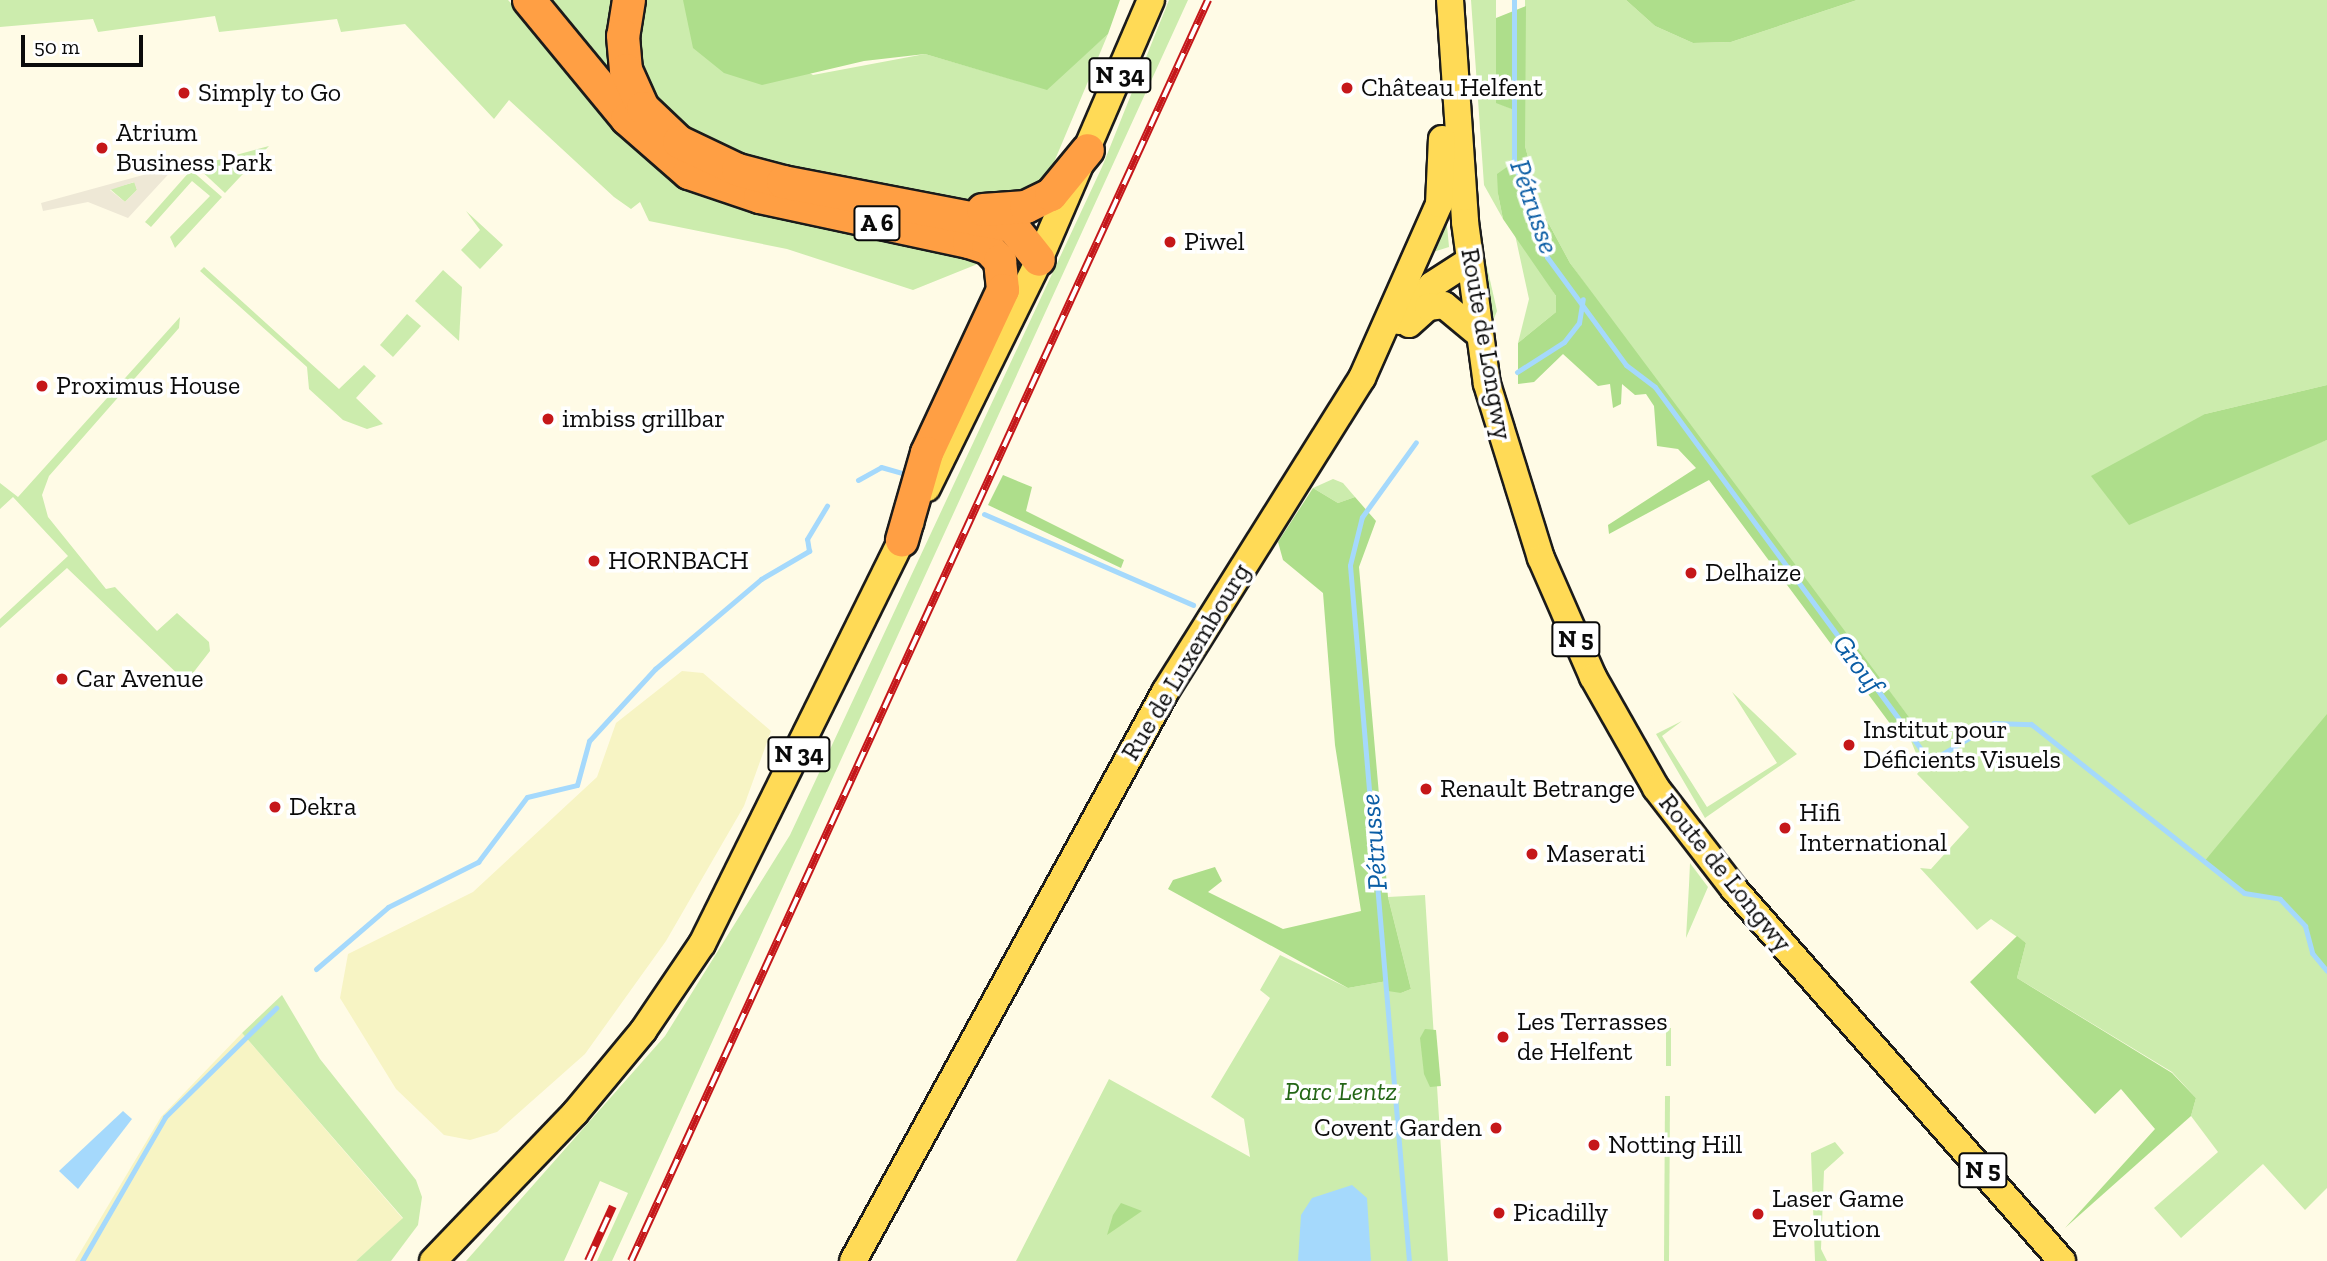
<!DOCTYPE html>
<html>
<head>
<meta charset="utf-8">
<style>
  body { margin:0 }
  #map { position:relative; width:2327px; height:1261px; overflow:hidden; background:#fffbe6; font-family:"Zilla Slab",serif }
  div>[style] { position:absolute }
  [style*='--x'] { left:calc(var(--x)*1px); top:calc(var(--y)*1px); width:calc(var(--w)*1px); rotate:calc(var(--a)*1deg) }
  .farmland>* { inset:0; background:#f7f4c4 }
  .green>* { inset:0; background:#ccecad }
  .forest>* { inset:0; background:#aede8b }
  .plaza>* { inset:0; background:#eee8d6 }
  .water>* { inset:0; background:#a5d9fc }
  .stream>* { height:5px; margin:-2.5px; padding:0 2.5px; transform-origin:2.5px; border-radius:2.5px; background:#a5d9fc }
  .roads { filter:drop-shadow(2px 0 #1b1b1b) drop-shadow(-2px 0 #1b1b1b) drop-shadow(0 2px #1b1b1b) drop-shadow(0 -2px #1b1b1b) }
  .major>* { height:26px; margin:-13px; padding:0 13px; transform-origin:13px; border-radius:13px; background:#ffda56 }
  .highway>* { height:32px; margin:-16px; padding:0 16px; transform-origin:16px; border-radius:16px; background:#ff9f44 }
  .rail>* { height:8px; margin-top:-4px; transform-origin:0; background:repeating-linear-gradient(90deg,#fff 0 16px,#c5171a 0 32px); box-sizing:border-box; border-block:2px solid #c5171a }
  .dots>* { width:19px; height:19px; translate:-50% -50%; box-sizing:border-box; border:4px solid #fff; border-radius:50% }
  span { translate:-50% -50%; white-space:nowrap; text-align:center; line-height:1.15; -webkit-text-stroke:7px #fff; paint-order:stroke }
  .shield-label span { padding:2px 5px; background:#fff; border:2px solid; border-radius:5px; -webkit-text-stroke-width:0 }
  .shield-label { font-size:24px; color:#0a0a0a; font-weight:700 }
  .poi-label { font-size:26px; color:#0a0a0a }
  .left { translate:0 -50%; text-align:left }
  .right { translate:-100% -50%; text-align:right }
  .street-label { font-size:26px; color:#0a0a0a }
  .park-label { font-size:26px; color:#246616; font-style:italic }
  .water-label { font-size:28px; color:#0a5da5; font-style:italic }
  .scale { position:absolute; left:21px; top:35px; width:122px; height:32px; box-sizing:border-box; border:4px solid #0a0a0a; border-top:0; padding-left:9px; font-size:21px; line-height:24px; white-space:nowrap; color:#0a0a0a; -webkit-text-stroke:5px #fff; paint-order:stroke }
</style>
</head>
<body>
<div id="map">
  <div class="farmland">
    <div style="clip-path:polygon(682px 671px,703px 673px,771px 731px,744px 806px,666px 941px,585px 1054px,497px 1132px,470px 1140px,444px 1135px,396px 1089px,340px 998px,348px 954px,473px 892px,597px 777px,616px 723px)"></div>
    <div style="clip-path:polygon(242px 1033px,403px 1219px,356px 1261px,75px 1261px,161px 1117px)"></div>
  </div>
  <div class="green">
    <div style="clip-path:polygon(0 0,508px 0,673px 175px,671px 181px,741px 207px,990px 259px,913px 290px,787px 249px,649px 221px,640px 202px,631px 209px,614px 197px,509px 100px,494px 119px,405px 24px,341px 32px,337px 19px,219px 32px,215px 16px,98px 32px,93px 19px,0 27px)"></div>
    <div style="clip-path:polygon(541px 0,620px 0,610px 83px)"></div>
    <div style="clip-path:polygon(643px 0,683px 0,813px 75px,925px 54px,1046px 89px,1108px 34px,1044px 186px,984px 203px,734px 155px,691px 138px,660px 111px,643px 75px,634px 40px)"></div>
    <div style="clip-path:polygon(1169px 0,1188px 0,612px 1261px,597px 1261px,628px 1193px,600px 1181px,564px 1261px,466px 1261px,665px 1036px,790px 835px,1102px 167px)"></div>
    <div style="clip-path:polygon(1471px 0,1496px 0,1496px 102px,1514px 110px,1514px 162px,1498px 194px,1503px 219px,1484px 185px)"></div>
    <div style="clip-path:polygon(1525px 0,1626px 0,1655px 26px,1693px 43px,1731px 42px,1857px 0,2327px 0,2327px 385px,2205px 414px,2240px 472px,2327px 440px,2327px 1188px,2305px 1210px,2263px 1164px,2181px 1238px,2154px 1208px,2218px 1152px,2191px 1116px,2196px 1098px,2172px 1072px,2017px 978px,2026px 943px,1991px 919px,1977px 930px,1920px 868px,1931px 869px,1969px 827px,1917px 774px,1922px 768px,1909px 736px,1897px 733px,1912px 721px,1721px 473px,1570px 263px,1543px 213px,1525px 146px)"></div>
    <div style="clip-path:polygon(269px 146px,225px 193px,196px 166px)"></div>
    <div style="clip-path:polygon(191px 170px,222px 197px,175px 248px,170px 237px,210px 196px,192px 181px,151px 227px,145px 222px)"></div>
    <div style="clip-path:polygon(135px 182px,137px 190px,125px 202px,110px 189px)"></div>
    <div style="clip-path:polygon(466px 211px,503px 245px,480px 269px,461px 250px,480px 230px)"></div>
    <div style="clip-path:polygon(1446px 215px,1449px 247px,1430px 253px)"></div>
    <div style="clip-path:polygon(1478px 227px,1497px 311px,1493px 321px,1490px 320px)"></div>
    <div style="clip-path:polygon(1514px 230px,1556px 296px,1556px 312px,1518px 343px,1529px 299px)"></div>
    <div style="clip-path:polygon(204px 267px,339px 389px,364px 365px,376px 376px,356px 398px,383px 424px,367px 429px,343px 420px,309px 389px,307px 367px,200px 271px)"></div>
    <div style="clip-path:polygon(443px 270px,462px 287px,459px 341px,415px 301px)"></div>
    <div style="clip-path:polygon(407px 314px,421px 326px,393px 357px,380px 345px)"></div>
    <div style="clip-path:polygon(180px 317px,179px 328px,49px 476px,42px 495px,48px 517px,106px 589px,115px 587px,157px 631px,177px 613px,209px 642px,210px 651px,186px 682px,67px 568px,0 628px,0 619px,68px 556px,13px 497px,0 509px,0 483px,18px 497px)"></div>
    <div style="clip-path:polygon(1333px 479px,1343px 483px,1355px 497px,1338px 503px,1313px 488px)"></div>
    <div style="clip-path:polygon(1732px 692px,1797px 754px,1705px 818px,1656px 734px,1682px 721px,1662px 736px,1707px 807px,1777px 763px)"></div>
    <div style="clip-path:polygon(1690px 863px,1708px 887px,1686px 938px,1689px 885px)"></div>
    <div style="clip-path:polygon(1425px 895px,1448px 1261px,1016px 1261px,1109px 1079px,1250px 1157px,1244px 1119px,1211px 1097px,1270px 998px,1260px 990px,1280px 955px,1348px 988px,1387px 981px,1401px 993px,1411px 989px,1388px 897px)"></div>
    <div style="clip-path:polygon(282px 995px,320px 1059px,416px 1180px,422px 1197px,418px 1225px,391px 1261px,356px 1261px,403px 1218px,242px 1033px)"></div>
    <div style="clip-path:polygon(1666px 1028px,1671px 1028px,1671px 1066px,1666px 1066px)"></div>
    <div style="clip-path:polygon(1665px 1096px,1670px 1096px,1669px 1261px,1664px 1261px)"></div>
    <div style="clip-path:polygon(1835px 1142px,1844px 1153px,1824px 1171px,1821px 1249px,1827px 1261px,1815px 1261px,1811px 1153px)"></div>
  </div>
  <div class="forest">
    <div style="clip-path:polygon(683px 0,1120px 0,1108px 34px,1047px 90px,925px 54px,864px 61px,762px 85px,724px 73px,693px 48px)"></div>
    <div style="clip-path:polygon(1626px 0,1857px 0,1731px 42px,1693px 43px,1655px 26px)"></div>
    <div style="clip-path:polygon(1526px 6px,1525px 146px,1543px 213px,1570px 263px,1912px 721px,1909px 730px,1897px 733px,1709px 480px,1609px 534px,1608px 525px,1696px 468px,1678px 449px,1657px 446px,1654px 406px,1646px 394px,1635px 395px,1622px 384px,1621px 404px,1613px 408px,1610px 384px,1598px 386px,1563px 354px,1534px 382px,1518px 384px,1518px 343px,1556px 312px,1556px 296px,1503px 219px,1498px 194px,1497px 174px,1514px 162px,1514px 110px,1496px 103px,1496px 18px)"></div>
    <div style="clip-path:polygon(2327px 385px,2327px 440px,2129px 525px,2091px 476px,2205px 414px)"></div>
    <div style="clip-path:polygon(1003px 475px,1032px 487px,1026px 511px,1124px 560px,1121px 568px,988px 505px)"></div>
    <div style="clip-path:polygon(1313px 488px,1338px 503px,1355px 497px,1376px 521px,1359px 567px,1388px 897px,1411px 989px,1401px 993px,1388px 991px,1387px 981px,1348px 988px,1168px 889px,1173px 880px,1215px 867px,1222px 881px,1208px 892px,1283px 929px,1361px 911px,1335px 745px,1323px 593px,1283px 560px,1278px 542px)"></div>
    <div style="clip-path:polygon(2327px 714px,2327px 971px,2312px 953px,2305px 926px,2280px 899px,2244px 893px,2203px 863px)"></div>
    <div style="clip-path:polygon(2017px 936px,2026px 943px,2017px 978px,2172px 1073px,2196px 1098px,2191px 1116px,2065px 1228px,2155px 1129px,2121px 1089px,2095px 1114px,1970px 982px)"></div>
    <div style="clip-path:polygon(1425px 1029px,1436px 1030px,1441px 1086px,1430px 1087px,1424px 1074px,1420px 1038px)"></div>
    <div style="clip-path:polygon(1121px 1203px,1142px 1211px,1107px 1235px,1113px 1215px)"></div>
  </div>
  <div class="plaza">
    <div style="clip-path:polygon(evenodd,176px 166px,128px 218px,88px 202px,43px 211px,41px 203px,176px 166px,134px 182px,137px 190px,125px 202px,110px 190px,134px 182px)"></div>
  </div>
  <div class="water">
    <div style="clip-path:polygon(123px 1111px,132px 1119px,78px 1189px,59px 1171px)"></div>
    <div style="clip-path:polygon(1352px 1185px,1367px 1198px,1371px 1261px,1298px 1261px,1301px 1215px,1312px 1198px)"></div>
  </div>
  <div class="stream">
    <div style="--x:1514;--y:0;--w:162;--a:90"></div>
    <div style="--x:1514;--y:162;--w:101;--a:70.8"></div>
    <div style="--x:1547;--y:257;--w:134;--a:53.8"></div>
    <div style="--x:1626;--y:365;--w:36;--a:37"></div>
    <div style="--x:1655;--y:387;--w:451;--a:53.7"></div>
    <div style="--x:1922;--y:751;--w:14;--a:34"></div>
    <div style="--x:1934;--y:759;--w:70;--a:-31"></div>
    <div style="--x:1994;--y:723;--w:37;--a:2"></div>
    <div style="--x:2031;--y:724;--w:272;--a:38.4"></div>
    <div style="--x:2244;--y:893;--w:36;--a:9"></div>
    <div style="--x:2280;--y:899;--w:37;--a:47"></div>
    <div style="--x:2305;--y:926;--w:28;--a:75"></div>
    <div style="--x:2312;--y:953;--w:23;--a:50"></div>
    <div style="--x:1517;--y:372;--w:56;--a:-32.6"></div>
    <div style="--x:1564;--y:342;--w:24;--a:-52"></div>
    <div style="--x:1579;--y:323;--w:24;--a:-81"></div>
    <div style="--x:858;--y:480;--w:26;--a:-29"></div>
    <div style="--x:881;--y:467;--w:26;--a:16"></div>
    <div style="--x:984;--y:514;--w:228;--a:23.5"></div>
    <div style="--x:316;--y:969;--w:95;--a:-40.7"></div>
    <div style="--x:388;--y:907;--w:101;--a:-26.6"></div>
    <div style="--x:478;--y:862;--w:81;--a:-53"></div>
    <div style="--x:527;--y:797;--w:51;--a:-13.5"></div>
    <div style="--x:577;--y:785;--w:46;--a:-74.7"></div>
    <div style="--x:589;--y:741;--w:98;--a:-47.5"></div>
    <div style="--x:655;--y:669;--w:139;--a:-40.3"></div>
    <div style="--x:761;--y:579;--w:56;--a:-30.3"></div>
    <div style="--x:809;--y:551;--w:12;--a:-99"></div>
    <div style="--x:807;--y:539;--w:39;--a:-59"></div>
    <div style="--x:82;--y:1261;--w:166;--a:-60"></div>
    <div style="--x:165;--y:1117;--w:156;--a:-44.5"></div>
    <div style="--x:1409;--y:1261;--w:698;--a:-94.85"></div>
    <div style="--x:1350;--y:565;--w:49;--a:-76"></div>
    <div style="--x:1362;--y:517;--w:92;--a:-54.2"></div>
  </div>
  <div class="roads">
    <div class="major">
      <div style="--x:1450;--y:0;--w:223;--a:86.1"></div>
      <div style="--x:1465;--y:222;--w:163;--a:82.3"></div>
      <div style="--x:1487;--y:384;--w:182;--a:72.8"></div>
      <div style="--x:1541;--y:558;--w:130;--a:66.4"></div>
      <div style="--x:1593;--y:677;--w:128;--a:60.4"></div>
      <div style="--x:1656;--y:788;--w:128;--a:52.3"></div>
      <div style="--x:1734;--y:889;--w:496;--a:48.6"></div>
      <div style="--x:1399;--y:321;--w:49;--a:-47.5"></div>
      <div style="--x:1432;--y:285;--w:44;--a:-33"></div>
      <div style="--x:1409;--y:324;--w:25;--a:-42"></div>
      <div style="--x:1428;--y:307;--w:16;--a:-7"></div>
      <div style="--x:1444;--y:305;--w:47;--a:39.8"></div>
      <div style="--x:927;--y:488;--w:254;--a:-63.8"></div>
      <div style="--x:1039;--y:260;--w:283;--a:-66.7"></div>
      <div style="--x:433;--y:1261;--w:205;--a:-46.2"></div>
      <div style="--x:575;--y:1113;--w:107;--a:-50.3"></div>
      <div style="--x:643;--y:1031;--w:105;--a:-55.9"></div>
      <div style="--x:702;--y:944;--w:470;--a:-63.7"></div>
      <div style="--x:853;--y:1261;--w:649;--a:-61.26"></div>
      <div style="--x:1165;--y:692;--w:371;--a:-57.9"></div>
      <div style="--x:1362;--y:378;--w:190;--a:-66.1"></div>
      <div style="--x:1439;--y:204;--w:65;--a:-87.4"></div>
    </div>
    <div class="highway">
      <div style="--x:529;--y:0;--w:154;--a:50.5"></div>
      <div style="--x:627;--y:119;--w:82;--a:41.1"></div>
      <div style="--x:689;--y:173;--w:75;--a:18.7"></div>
      <div style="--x:760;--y:197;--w:214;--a:12.2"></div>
      <div style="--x:969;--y:242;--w:20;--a:18"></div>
      <div style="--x:988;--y:248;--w:18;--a:47"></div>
      <div style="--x:1000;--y:261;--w:29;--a:84"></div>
      <div style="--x:1003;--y:290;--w:180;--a:115"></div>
      <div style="--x:927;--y:453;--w:91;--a:106"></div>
      <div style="--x:629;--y:0;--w:36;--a:99"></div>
      <div style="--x:623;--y:36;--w:34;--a:85"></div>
      <div style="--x:626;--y:70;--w:42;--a:65.9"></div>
      <div style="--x:643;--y:108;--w:50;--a:43.4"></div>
      <div style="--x:679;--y:142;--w:65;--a:25.4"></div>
      <div style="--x:738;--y:170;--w:47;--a:14.9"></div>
      <div style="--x:783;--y:182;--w:233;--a:10.9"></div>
      <div style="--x:1012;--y:226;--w:43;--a:51.5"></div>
      <div style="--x:983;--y:210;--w:43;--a:-4"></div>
      <div style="--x:1026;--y:207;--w:28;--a:-26"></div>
      <div style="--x:1051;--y:195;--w:58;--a:-50.6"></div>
    </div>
  </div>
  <div class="rail">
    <div style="--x:588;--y:1261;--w:60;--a:-65.6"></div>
    <div style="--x:631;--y:1261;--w:1387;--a:-65.41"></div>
  </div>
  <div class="dots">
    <div style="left:1347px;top:88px;background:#c5171a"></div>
    <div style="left:184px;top:93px;background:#c5171a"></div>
    <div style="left:102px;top:148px;background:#c5171a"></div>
    <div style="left:1170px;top:242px;background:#c5171a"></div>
    <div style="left:42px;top:386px;background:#c5171a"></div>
    <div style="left:548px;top:419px;background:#c5171a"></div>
    <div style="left:594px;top:561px;background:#c5171a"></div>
    <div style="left:1691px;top:573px;background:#c5171a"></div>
    <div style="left:62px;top:679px;background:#c5171a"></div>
    <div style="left:1849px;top:745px;background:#c5171a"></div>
    <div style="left:1426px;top:789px;background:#c5171a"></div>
    <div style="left:275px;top:807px;background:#c5171a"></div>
    <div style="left:1785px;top:828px;background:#c5171a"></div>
    <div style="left:1532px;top:854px;background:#c5171a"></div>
    <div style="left:1503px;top:1037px;background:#c5171a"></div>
    <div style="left:1496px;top:1128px;background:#c5171a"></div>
    <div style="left:1594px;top:1145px;background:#c5171a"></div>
    <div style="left:1499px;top:1213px;background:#c5171a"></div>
    <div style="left:1758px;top:1214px;background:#c5171a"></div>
  </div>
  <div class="shield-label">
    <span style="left:1120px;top:75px">N 34</span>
    <span style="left:877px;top:223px">A 6</span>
    <span style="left:1576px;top:639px">N 5</span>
    <span style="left:799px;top:754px">N 34</span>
    <span style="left:1983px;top:1170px">N 5</span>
  </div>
  <div class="poi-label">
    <span class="left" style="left:1361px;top:88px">Château Helfent</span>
    <span class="left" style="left:198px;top:93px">Simply to Go</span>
    <span class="left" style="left:116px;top:148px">Atrium<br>Business Park</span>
    <span class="left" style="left:1184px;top:242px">Piwel</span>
    <span class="left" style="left:56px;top:386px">Proximus House</span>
    <span class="left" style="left:562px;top:419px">imbiss grillbar</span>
    <span class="left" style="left:608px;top:561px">HORNBACH</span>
    <span class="left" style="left:1705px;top:573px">Delhaize</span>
    <span class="left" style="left:76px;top:679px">Car Avenue</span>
    <span class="left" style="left:1863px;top:745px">Institut pour<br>Déficients Visuels</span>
    <span class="left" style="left:1440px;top:789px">Renault Betrange</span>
    <span class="left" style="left:289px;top:807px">Dekra</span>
    <span class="left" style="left:1799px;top:828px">Hifi<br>International</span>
    <span class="left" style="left:1546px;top:854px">Maserati</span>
    <span class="left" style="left:1517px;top:1037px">Les Terrasses<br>de Helfent</span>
    <span class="right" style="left:1482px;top:1128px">Covent Garden</span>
    <span class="left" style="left:1608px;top:1145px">Notting Hill</span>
    <span class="left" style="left:1772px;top:1214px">Laser Game<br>Evolution</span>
    <span class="left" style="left:1513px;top:1213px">Picadilly</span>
  </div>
  <div class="street-label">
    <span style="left:1486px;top:344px;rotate:80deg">Route de Longwy</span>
    <span style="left:1186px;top:662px;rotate:-59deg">Rue de Luxembourg</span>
    <span style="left:1725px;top:873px;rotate:51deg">Route de Longwy</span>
  </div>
  <div class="park-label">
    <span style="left:1341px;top:1092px">Parc Lentz</span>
  </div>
  <div class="water-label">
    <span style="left:1534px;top:207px;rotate:71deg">Pétrusse</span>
    <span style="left:1858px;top:664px;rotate:54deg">Grouf</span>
    <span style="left:1374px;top:842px;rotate:-95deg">Pétrusse</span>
  </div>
  <div class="scale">50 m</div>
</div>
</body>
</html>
